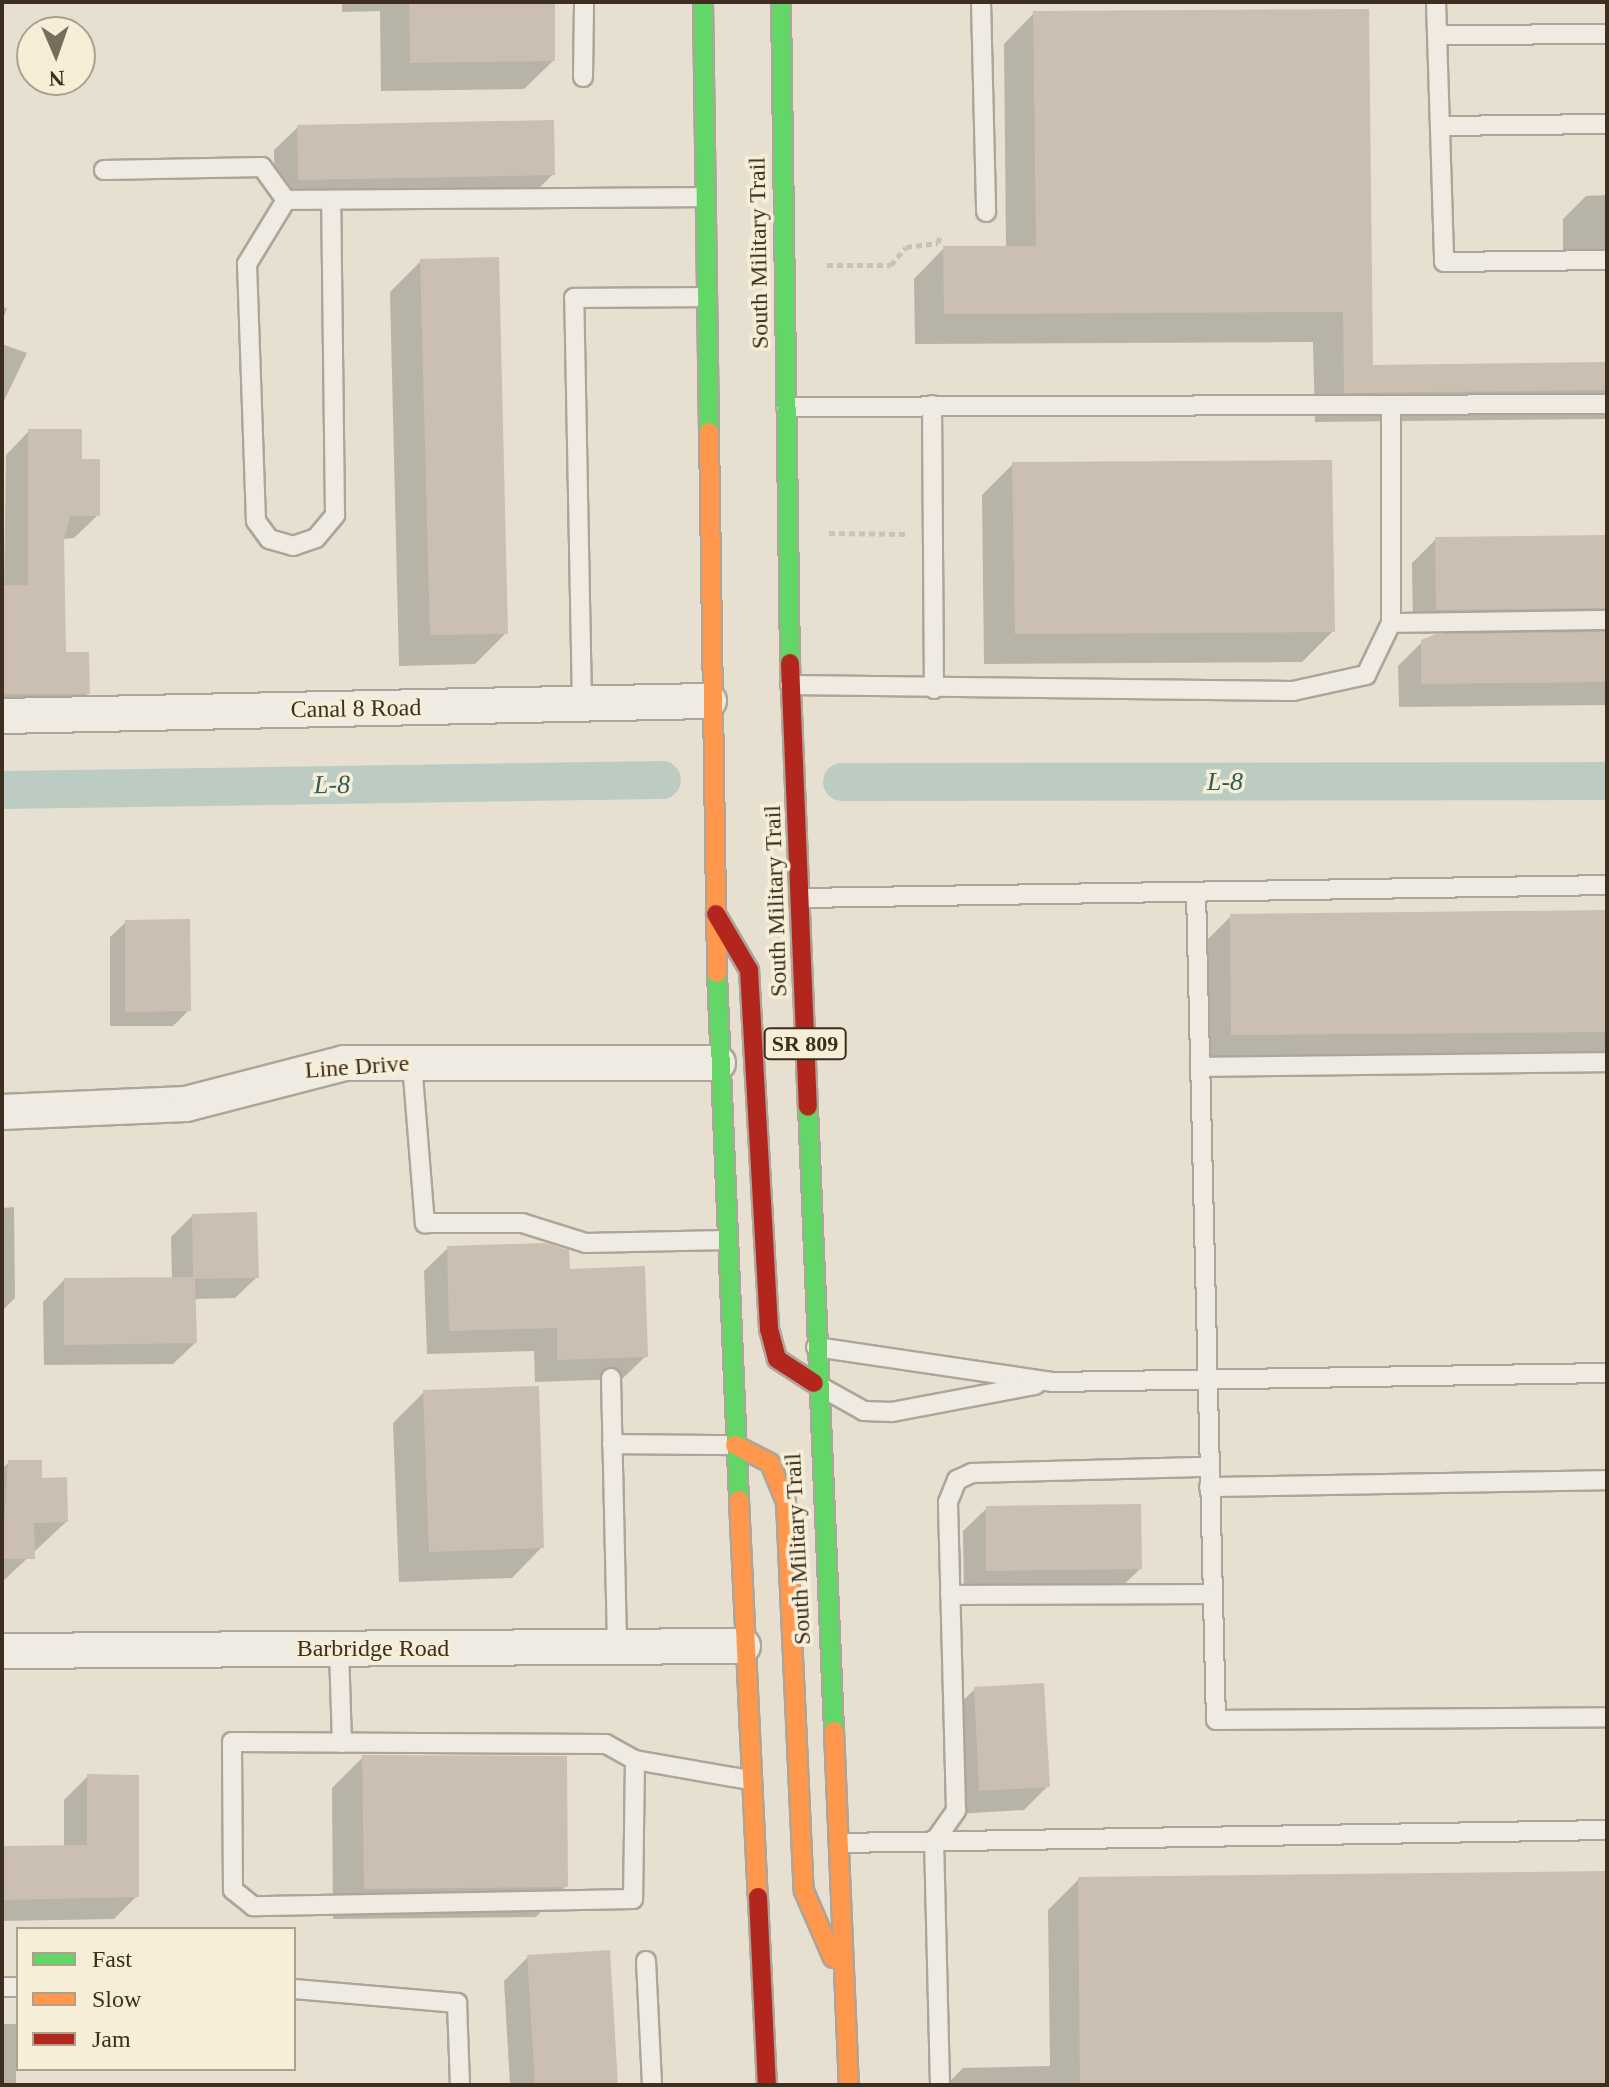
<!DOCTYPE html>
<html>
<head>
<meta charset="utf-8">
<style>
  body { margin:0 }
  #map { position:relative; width:1609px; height:2087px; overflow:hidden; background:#e7e0d1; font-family:"Times New Roman",serif }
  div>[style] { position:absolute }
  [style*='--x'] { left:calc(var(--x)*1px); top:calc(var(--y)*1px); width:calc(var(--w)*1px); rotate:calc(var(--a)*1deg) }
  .shadow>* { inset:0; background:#0003 }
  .canal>* { height:38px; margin:-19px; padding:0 19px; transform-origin:19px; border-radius:19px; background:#bcccc2 }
  .building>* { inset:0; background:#cbbfb2 }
  .path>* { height:5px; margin-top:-2.5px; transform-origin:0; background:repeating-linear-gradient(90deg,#c8c2b9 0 6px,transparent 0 10px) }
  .roads { filter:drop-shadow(2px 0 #ada599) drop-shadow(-2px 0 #ada599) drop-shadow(0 2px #ada599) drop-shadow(0 -2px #ada599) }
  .lane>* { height:18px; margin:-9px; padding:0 9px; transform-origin:9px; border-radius:9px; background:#efebe3 }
  .street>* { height:34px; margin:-17px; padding:0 17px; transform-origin:17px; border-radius:17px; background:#efebe3 }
  .fast>* { height:18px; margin:-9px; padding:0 9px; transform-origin:9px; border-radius:9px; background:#63d668 }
  .slow>* { height:18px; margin:-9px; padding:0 9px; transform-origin:9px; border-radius:9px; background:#ff974d }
  .jam>* { height:18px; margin:-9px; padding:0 9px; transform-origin:9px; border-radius:9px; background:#b3261e }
  span { translate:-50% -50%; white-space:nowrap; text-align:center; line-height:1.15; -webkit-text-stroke:7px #f7eed8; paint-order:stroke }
  .shield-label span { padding:2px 6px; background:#f7eed8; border:2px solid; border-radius:6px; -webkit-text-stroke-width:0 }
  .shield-label { font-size:22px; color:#3d2e20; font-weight:700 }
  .street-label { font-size:24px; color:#3d2e20 }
  .water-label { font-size:26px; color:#2f5d5a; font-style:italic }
  .frame { position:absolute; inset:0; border:4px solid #3d2e20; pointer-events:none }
  .legend { position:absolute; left:16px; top:1927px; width:280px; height:144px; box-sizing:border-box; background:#f7eed8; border:2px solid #ada18e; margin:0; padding:10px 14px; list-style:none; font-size:24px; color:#3d2e20 }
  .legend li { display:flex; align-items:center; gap:16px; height:40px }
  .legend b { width:40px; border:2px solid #ada18e }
  .north { position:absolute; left:16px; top:16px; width:80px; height:80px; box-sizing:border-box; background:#f7eed8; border:2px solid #ada18e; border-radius:50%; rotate:178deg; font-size:22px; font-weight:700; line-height:32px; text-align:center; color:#3d2e20 }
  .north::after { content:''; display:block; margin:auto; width:28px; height:36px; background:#786c5e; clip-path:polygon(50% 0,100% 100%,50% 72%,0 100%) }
</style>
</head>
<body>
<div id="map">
  <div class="shadow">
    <div style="clip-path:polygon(342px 2px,553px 2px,553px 61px,524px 89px,381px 91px,380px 11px,342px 12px)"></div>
    <div style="clip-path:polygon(1368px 12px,1371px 367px,1607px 364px,1607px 419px,1315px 422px,1313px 342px,915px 344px,914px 279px,944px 248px,1006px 248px,1004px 44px,1034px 13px)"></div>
    <div style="clip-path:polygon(298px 127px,553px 174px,529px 198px,275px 203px,274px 150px)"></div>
    <div style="clip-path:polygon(1607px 195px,1607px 259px,1563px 260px,1563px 219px,1586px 196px)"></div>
    <div style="clip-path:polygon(421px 261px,506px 633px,475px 664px,399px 666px,390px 292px)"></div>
    <div style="clip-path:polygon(2px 307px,7px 308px,2px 322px)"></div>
    <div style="clip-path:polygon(2px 344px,27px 353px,2px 405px)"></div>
    <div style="clip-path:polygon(29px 431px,98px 515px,74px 538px,63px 539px,64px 655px,88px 693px,64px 716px,2px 717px,6px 455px)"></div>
    <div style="clip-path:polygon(1013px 464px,1333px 631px,1302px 662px,984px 664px,982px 495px)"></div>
    <div style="clip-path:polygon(1607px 538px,1607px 705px,1399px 707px,1398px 666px,1422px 642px,1445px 633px,1413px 633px,1412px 563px,1436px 539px)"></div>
    <div style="clip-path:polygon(1607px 912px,1607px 1062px,1201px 1065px,1200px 947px,1231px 916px)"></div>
    <div style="clip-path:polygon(126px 922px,189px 1010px,173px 1026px,110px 1026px,110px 937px)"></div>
    <div style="clip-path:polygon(2px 923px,4px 1012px,2px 1014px)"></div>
    <div style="clip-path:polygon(14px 1207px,15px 1298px,2px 1311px,2px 1208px)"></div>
    <div style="clip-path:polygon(192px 1216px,257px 1277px,235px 1298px,194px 1299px,195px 1343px,173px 1364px,44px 1365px,43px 1302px,64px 1280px,172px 1279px,171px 1237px)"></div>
    <div style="clip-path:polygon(448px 1248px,568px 1271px,646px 1356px,622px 1379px,535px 1382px,534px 1351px,427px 1354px,424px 1271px)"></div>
    <div style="clip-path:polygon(424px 1392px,542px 1547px,512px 1578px,399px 1582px,393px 1423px)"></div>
    <div style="clip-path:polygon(9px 1462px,40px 1480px,66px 1522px,2px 1582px,2px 1469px)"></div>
    <div style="clip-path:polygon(987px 1508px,1140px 1569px,1116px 1592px,964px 1594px,963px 1531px)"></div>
    <div style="clip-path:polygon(975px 1689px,1048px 1786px,1024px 1810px,956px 1814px,951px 1712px)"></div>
    <div style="clip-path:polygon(363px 1757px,566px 1886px,536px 1917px,333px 1919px,332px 1788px)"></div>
    <div style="clip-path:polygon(88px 1776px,137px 1896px,114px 1919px,2px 1921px,2px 1847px,64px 1847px,64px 1800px)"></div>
    <div style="clip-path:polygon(1607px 1873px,1607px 2085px,946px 2085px,963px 2068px,1050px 2066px,1048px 1910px,1079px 1879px)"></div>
    <div style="clip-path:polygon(528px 1957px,616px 2085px,510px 2085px,504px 1981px)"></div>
    <div style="clip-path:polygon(2px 2024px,16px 2024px,16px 2085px,2px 2085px)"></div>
  </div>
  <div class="canal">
    <div style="--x:842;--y:782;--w:765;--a:-0.07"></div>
    <div style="--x:2;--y:790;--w:660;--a:-0.87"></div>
  </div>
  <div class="building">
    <div style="clip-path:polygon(409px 2px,555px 2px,555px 61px,410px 63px)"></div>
    <div style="clip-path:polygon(1369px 9px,1373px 365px,1607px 362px,1607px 390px,1344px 393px,1343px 312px,944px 314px,943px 246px,1036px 246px,1033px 11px)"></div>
    <div style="clip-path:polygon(554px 120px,555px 175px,298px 180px,297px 125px)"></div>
    <div style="clip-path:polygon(499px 257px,508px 634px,430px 635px,420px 259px)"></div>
    <div style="clip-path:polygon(28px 429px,82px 429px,82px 459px,100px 459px,100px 516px,70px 516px,64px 541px,66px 652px,89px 652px,90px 694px,2px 694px,2px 585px,28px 585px)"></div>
    <div style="clip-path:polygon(1332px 460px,1335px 632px,1015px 634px,1012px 462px)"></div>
    <div style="clip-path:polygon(1607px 535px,1607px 608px,1436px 610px,1435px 537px)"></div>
    <div style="clip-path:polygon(1607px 632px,1607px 682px,1421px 684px,1421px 640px,1436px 634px)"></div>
    <div style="clip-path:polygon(1607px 910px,1607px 1032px,1231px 1035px,1230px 914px)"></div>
    <div style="clip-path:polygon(190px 919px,191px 1011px,125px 1012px,125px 920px)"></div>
    <div style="clip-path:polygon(257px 1212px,259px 1278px,195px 1279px,197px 1343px,64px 1345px,64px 1278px,193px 1277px,192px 1214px)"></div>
    <div style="clip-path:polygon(546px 1243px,569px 1250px,570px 1269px,645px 1266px,648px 1357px,557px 1360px,557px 1328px,449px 1331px,447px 1246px)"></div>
    <div style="clip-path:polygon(539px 1386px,544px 1548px,429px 1552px,423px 1390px)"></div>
    <div style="clip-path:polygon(8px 1460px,42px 1460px,42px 1478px,67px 1477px,68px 1522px,34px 1523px,35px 1559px,2px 1559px)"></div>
    <div style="clip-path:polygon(1141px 1504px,1142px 1569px,986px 1571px,986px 1506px)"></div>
    <div style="clip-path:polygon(1044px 1683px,1050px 1787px,979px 1791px,974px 1687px)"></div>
    <div style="clip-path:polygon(362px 1755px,567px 1756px,568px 1887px,364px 1889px)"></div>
    <div style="clip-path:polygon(87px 1774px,139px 1775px,139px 1897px,2px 1900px,2px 1846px,87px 1845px)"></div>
    <div style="clip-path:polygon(1607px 1871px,1607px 2085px,1080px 2085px,1078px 1877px)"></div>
    <div style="clip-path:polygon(610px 1950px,618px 2085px,535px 2085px,527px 1955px)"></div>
  </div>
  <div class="path">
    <div style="--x:827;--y:265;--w:64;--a:0"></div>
    <div style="--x:891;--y:265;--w:23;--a:-50"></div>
    <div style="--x:906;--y:247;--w:32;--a:-7"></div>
    <div style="--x:938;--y:243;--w:10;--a:-73"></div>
    <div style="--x:829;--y:533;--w:79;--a:0.7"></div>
  </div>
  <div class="roads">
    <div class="lane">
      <div style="--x:981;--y:2;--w:210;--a:88.6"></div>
      <div style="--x:1436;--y:2;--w:260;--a:88.2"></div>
      <div style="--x:1444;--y:262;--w:163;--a:-0.7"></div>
      <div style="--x:1437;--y:35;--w:170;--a:-0.3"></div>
      <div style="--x:583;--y:77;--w:75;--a:-89.2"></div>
      <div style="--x:1440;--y:126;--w:167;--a:-0.7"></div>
      <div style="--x:104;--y:170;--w:158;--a:-1.1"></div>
      <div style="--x:262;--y:167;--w:41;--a:54"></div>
      <div style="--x:286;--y:200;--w:419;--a:-0.4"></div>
      <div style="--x:286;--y:200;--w:75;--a:121.4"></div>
      <div style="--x:247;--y:264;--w:257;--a:88"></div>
      <div style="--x:256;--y:521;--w:22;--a:54"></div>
      <div style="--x:269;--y:539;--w:25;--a:16"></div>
      <div style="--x:293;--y:546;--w:24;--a:-19"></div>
      <div style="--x:316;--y:538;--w:30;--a:-50"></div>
      <div style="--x:335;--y:515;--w:315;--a:-90.7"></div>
      <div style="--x:932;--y:405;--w:284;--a:89.6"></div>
      <div style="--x:786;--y:407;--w:821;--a:-0.21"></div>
      <div style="--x:1391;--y:407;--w:216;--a:90"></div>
      <div style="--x:790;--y:685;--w:503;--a:0.68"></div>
      <div style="--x:1293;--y:691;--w:75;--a:-12.4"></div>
      <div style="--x:1366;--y:675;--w:58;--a:-64.3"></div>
      <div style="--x:1391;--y:623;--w:216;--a:-0.8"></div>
      <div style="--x:582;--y:703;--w:405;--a:-91.1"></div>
      <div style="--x:574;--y:298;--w:132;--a:-0.4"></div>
      <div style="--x:1196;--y:892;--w:828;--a:88.62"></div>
      <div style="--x:1216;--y:1720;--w:391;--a:-0.4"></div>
      <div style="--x:801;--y:898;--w:806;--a:-0.92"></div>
      <div style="--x:412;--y:1063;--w:161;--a:85.4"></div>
      <div style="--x:425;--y:1223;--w:97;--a:0"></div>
      <div style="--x:522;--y:1223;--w:67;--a:17.4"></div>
      <div style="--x:586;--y:1243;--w:140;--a:-1.2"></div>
      <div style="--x:1200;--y:1067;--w:407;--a:-0.7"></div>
      <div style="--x:816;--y:1347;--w:240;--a:8.4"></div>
      <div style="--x:1053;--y:1382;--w:554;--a:-0.93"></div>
      <div style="--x:611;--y:1378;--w:269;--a:88.7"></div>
      <div style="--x:821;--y:1387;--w:49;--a:29.2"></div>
      <div style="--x:864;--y:1411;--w:28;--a:2"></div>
      <div style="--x:892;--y:1412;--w:146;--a:-10.7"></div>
      <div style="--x:612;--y:1444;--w:123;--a:0.5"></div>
      <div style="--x:1209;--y:1487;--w:398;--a:-1"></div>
      <div style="--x:950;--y:1595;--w:263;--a:-0.2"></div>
      <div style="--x:339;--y:1649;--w:94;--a:88.2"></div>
      <div style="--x:635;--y:1760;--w:139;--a:90.8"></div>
      <div style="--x:633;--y:1899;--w:380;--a:178.9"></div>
      <div style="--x:253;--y:1906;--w:26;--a:-141"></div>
      <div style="--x:233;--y:1890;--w:148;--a:-90.4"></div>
      <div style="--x:232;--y:1742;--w:374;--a:0.3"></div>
      <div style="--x:606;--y:1744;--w:33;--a:29"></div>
      <div style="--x:635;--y:1760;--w:117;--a:9.9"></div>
      <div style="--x:840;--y:1843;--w:767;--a:-0.97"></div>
      <div style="--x:646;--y:1961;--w:124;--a:87.2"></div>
      <div style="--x:2;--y:1987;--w:16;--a:0"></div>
      <div style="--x:294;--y:1989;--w:164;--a:4.9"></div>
      <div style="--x:457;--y:2003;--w:82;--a:87.9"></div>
      <div style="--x:940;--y:2085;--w:243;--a:-91.4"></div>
      <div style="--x:934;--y:1842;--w:39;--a:-55"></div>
      <div style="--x:956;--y:1810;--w:308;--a:-91.5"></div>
      <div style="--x:948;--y:1502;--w:24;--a:-68"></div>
      <div style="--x:957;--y:1480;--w:17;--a:-25"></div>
      <div style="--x:972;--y:1473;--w:237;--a:-1.5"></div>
    </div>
    <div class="street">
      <div style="--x:2;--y:716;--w:707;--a:-1.22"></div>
      <div style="--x:2;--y:1112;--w:184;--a:-2.5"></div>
      <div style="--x:186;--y:1104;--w:163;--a:-14.5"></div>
      <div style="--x:344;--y:1063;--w:374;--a:0"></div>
      <div style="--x:2;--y:1651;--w:741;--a:-0.39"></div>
    </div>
    <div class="fast">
      <div style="--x:703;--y:2;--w:430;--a:89.2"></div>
      <div style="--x:781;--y:2;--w:661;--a:89.22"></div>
      <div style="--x:717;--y:973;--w:527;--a:87.61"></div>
      <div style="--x:808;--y:1107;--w:625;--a:87.61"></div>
    </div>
    <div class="slow">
      <div style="--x:709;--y:432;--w:541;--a:89.15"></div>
      <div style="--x:735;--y:1445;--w:39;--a:27"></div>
      <div style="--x:770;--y:1463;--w:42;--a:67.7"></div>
      <div style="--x:786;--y:1502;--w:389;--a:87.4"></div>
      <div style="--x:804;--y:1891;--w:73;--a:66.6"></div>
      <div style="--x:739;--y:1500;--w:397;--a:87.3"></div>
      <div style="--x:834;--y:1731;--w:354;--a:87.6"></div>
    </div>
    <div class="jam">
      <div style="--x:790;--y:663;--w:444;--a:87.7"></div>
      <div style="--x:716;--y:914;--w:65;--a:59.5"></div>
      <div style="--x:749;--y:970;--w:360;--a:86.8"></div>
      <div style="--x:769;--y:1329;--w:31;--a:75"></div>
      <div style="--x:777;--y:1359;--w:44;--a:33"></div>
      <div style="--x:758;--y:1897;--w:188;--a:87.3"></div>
    </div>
  </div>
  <div class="shield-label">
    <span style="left:805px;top:1044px">SR 809</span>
  </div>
  <div class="street-label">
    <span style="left:759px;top:253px;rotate:-91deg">South Military Trail</span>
    <span style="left:356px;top:709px;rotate:-1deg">Canal 8 Road</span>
    <span style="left:776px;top:901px;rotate:-92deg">South Military Trail</span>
    <span style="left:357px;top:1067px;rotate:-4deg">Line Drive</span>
    <span style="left:798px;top:1549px;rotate:-93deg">South Military Trail</span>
    <span style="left:373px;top:1649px">Barbridge Road</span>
  </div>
  <div class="water-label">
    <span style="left:1225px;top:782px">L-8</span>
    <span style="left:332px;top:785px;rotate:-1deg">L-8</span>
  </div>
  <div class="frame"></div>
  <ul class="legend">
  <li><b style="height:10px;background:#63d668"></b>Fast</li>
  <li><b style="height:10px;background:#ff974d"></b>Slow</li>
  <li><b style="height:10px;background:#b3261e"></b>Jam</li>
  </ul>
  <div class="north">N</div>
</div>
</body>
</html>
